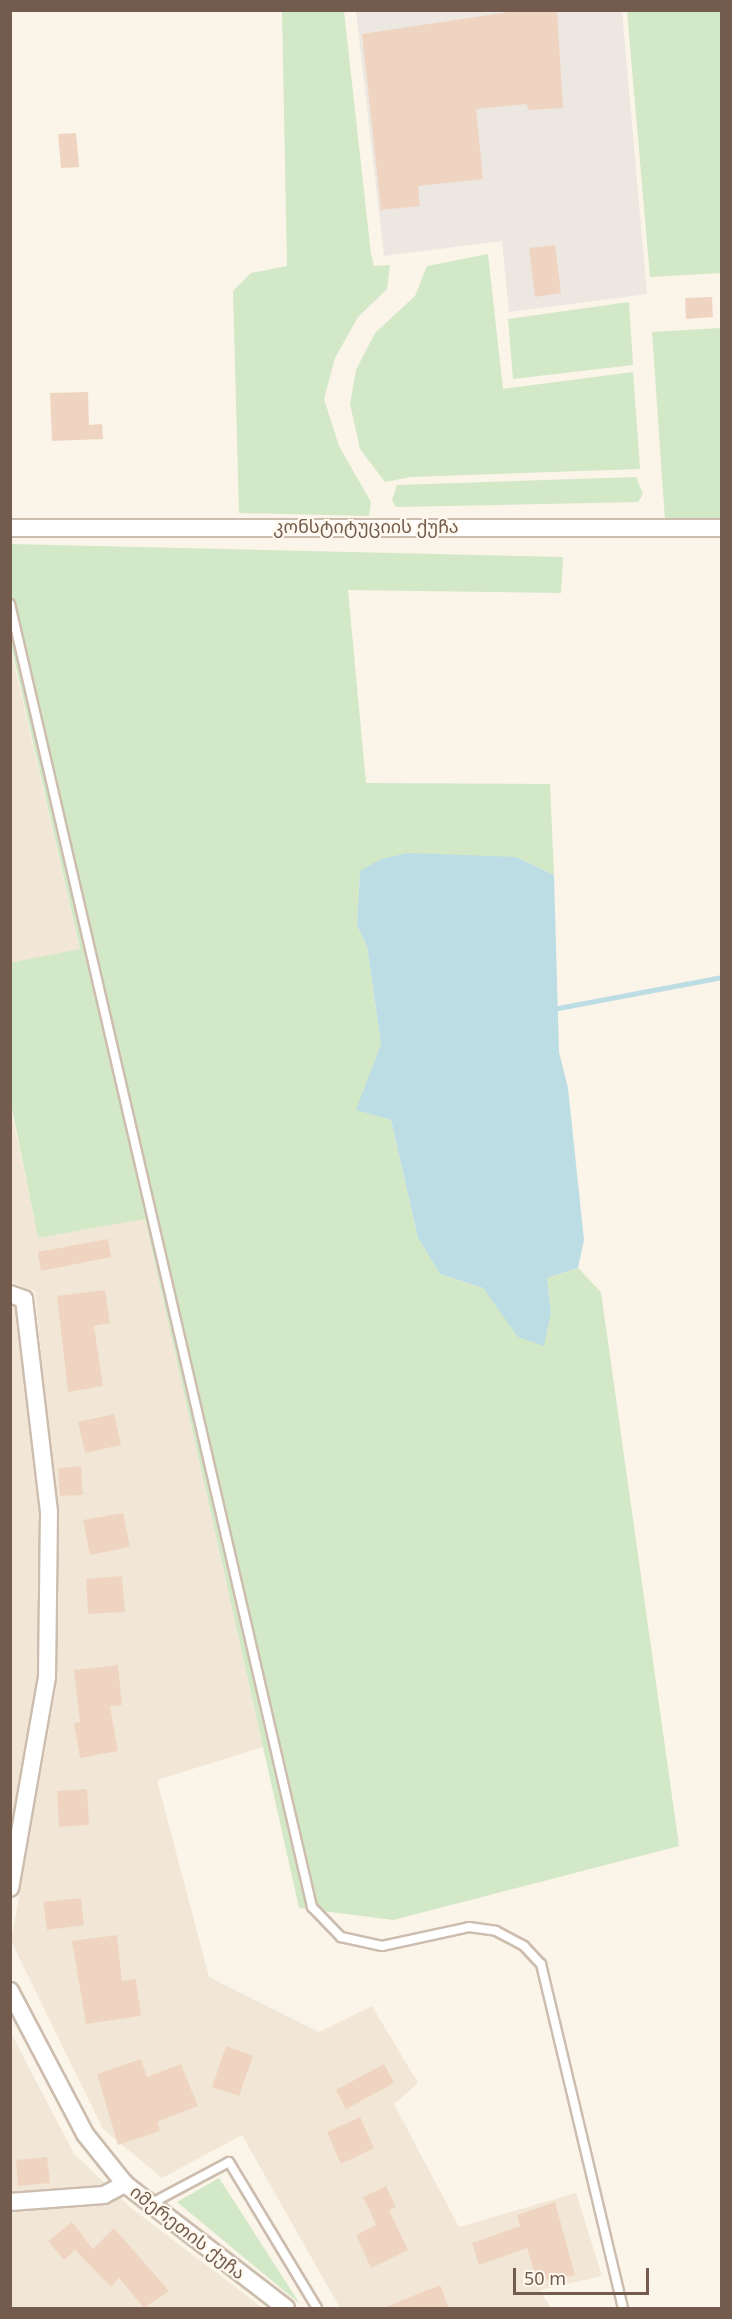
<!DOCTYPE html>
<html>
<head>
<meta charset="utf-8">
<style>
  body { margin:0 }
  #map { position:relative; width:732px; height:2319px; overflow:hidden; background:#fbf4e8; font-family:"Noto Sans","Noto Sans Georgian",sans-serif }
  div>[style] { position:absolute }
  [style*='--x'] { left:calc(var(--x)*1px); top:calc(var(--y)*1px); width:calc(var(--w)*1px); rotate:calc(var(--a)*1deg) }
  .residential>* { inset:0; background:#f2e7d6 }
  .industrial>* { inset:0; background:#ece7e1 }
  .green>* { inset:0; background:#d3e8c7 }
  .water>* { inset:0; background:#bddde4 }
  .stream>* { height:5px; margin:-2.5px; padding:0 2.5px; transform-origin:2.5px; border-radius:2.5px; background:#bddde4 }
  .building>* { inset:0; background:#efd5c1 }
  .roads { filter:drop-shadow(2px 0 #ccbdae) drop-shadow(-2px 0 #ccbdae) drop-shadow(0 2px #ccbdae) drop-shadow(0 -2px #ccbdae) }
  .service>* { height:8px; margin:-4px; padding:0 4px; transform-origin:4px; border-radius:4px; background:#fff }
  .minor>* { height:16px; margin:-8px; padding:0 8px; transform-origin:8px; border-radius:8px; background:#fff }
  span { translate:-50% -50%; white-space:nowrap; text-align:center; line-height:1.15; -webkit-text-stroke:4.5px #fef8ee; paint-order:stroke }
  .street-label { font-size:18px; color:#735c4d }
  .frame { position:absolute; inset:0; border:12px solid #735c4d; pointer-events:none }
  .scale { position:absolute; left:513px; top:2268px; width:136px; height:27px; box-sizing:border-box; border:3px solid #735c4d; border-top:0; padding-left:8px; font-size:18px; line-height:21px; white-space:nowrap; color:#735c4d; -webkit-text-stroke:4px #fef8ee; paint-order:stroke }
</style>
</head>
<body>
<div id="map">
  <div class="residential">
    <div style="clip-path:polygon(10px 646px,80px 950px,11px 963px,10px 963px)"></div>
    <div style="clip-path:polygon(10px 1104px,38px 1238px,145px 1219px,263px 1747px,157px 1780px,209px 1977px,319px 2032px,372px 2006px,418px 2083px,394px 2104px,459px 2227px,576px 2193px,602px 2276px,540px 2290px,551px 2308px,340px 2308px,242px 2135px,162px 2178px,103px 2129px,11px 1941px,56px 1689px,56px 1511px,35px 1291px,11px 1282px)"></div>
    <div style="clip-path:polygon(11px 1305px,18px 1311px,42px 1549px,37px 1689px,11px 1838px)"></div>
    <div style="clip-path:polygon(10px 2031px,74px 2154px,131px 2208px,263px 2308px,11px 2308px)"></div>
  </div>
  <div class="industrial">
    <div style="clip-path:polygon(356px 11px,622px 11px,647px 294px,509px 312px,502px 241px,384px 256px)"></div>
  </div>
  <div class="green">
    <div style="clip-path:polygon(282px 11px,344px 11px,371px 254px,374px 266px,390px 265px,387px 289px,358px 317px,335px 358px,324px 399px,339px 446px,371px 502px,369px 516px,239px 513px,233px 291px,251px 273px,287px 266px)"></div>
    <div style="clip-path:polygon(627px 11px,721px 11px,721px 273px,650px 277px)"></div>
    <div style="clip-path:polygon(488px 254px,503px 389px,633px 372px,640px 469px,411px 477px,385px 482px,360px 449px,350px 404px,356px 370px,375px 333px,415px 296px,427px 266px)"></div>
    <div style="clip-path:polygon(629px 302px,633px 365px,513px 379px,508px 319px)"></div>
    <div style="clip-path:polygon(721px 328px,721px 520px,665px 520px,652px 332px)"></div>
    <div style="clip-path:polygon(636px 477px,643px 494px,638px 502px,396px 507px,392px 500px,397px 485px)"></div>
    <div style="clip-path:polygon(11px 544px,563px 557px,561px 593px,348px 590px,366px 783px,550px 784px,554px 875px,516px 857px,360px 871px,357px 926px,367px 946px,381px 1044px,357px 1110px,391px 1120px,418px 1238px,440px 1274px,483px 1288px,500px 1309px,551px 1312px,547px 1278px,578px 1268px,601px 1292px,679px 1846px,393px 1920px,299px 1908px,145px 1219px,38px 1238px,11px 1104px,10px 963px,80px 949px,11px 646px)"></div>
    <div style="clip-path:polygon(219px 2178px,300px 2304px,177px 2202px)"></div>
  </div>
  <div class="water">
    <div style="clip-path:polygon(408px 853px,516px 857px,554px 875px,559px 1052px,568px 1088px,584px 1240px,578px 1268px,547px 1278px,551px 1312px,544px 1346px,518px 1337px,483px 1288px,440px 1274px,418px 1238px,391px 1120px,356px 1110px,381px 1044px,367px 946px,357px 926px,360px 871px,381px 859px)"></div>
  </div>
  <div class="stream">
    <div style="--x:558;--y:1008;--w:167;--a:-10.7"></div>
  </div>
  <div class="building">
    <div style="clip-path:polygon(521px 10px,557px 10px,563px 108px,528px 110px,527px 104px,476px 109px,483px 179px,418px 186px,420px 206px,381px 210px,362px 34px)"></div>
    <div style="clip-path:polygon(76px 133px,79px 167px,61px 168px,58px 134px)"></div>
    <div style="clip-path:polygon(555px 245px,561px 293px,535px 297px,529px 248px)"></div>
    <div style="clip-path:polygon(712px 297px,713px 317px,686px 319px,685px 298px)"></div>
    <div style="clip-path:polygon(88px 392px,89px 425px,102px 424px,103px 439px,52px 441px,50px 393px)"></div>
    <div style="clip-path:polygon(108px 1239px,111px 1257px,41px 1271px,38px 1252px)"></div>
    <div style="clip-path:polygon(105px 1290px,110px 1323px,94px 1326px,103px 1386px,68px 1392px,57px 1296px)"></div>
    <div style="clip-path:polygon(114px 1414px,121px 1445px,85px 1453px,78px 1422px)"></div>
    <div style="clip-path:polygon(81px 1466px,83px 1495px,60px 1496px,58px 1468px)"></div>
    <div style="clip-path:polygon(123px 1513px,130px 1547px,90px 1555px,83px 1520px)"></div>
    <div style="clip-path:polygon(122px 1576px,125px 1612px,88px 1614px,86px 1579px)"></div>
    <div style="clip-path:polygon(118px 1665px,122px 1705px,110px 1706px,118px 1751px,80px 1758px,74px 1723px,80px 1722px,74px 1670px)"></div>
    <div style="clip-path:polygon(87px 1789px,89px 1825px,59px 1827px,57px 1791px)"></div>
    <div style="clip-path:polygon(81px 1898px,84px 1925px,47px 1930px,43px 1902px)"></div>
    <div style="clip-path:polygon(117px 1935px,122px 1981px,136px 1979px,141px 2016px,86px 2024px,72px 1941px)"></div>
    <div style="clip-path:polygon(226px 2046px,253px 2056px,239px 2096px,212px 2087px)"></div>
    <div style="clip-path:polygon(141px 2059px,147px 2077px,181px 2064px,198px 2106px,157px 2122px,160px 2131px,118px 2145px,97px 2074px)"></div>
    <div style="clip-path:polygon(384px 2064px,394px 2083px,346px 2109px,336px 2090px)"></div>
    <div style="clip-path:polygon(360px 2117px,374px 2148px,341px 2164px,327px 2132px)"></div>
    <div style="clip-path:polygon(47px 2157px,50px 2183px,18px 2186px,16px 2160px)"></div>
    <div style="clip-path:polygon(386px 2186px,396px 2207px,389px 2210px,408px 2250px,371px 2268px,356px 2235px,376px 2225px,363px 2197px)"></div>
    <div style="clip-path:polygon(555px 2202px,575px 2275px,537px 2281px,527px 2248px,479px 2265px,472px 2243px,520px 2226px,517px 2215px)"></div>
    <div style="clip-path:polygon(72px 2222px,93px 2249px,114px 2228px,169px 2291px,144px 2308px,119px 2278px,111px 2287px,75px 2250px,64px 2260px,48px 2241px)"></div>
    <div style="clip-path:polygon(440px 2285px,449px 2308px,383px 2308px)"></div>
  </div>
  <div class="roads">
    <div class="service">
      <div style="--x:10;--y:604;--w:1338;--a:76.95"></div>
      <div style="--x:312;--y:1907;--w:42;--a:46"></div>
      <div style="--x:341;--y:1937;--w:42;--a:12.4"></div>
      <div style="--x:382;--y:1946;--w:89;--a:-12.3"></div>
      <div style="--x:469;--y:1927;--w:27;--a:8"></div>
      <div style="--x:496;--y:1931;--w:32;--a:28"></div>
      <div style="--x:524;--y:1946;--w:25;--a:47"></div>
      <div style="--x:541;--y:1964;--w:354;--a:76.6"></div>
      <div style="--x:150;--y:2204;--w:89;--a:-28"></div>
      <div style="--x:229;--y:2162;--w:170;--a:58.9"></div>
    </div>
    <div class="minor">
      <div style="--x:10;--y:528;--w:712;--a:0"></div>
      <div style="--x:10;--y:1294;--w:15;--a:20"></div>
      <div style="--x:24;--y:1299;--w:214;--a:83.3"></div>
      <div style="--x:49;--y:1512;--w:165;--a:90.7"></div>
      <div style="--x:47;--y:1677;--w:214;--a:99.9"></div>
      <div style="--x:10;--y:1991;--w:161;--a:62.3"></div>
      <div style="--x:85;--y:2134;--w:64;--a:51.3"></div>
      <div style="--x:125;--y:2184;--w:203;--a:37.6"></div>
      <div style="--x:10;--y:2202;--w:94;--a:-4.3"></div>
      <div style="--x:104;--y:2195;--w:24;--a:-28"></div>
    </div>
  </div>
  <div class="street-label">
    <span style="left:366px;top:526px">კონსტიტუციის ქუჩა</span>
    <span style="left:188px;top:2232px;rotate:38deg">იმერეთის ქუჩა</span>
  </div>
  <div class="frame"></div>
  <div class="scale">50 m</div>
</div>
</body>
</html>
